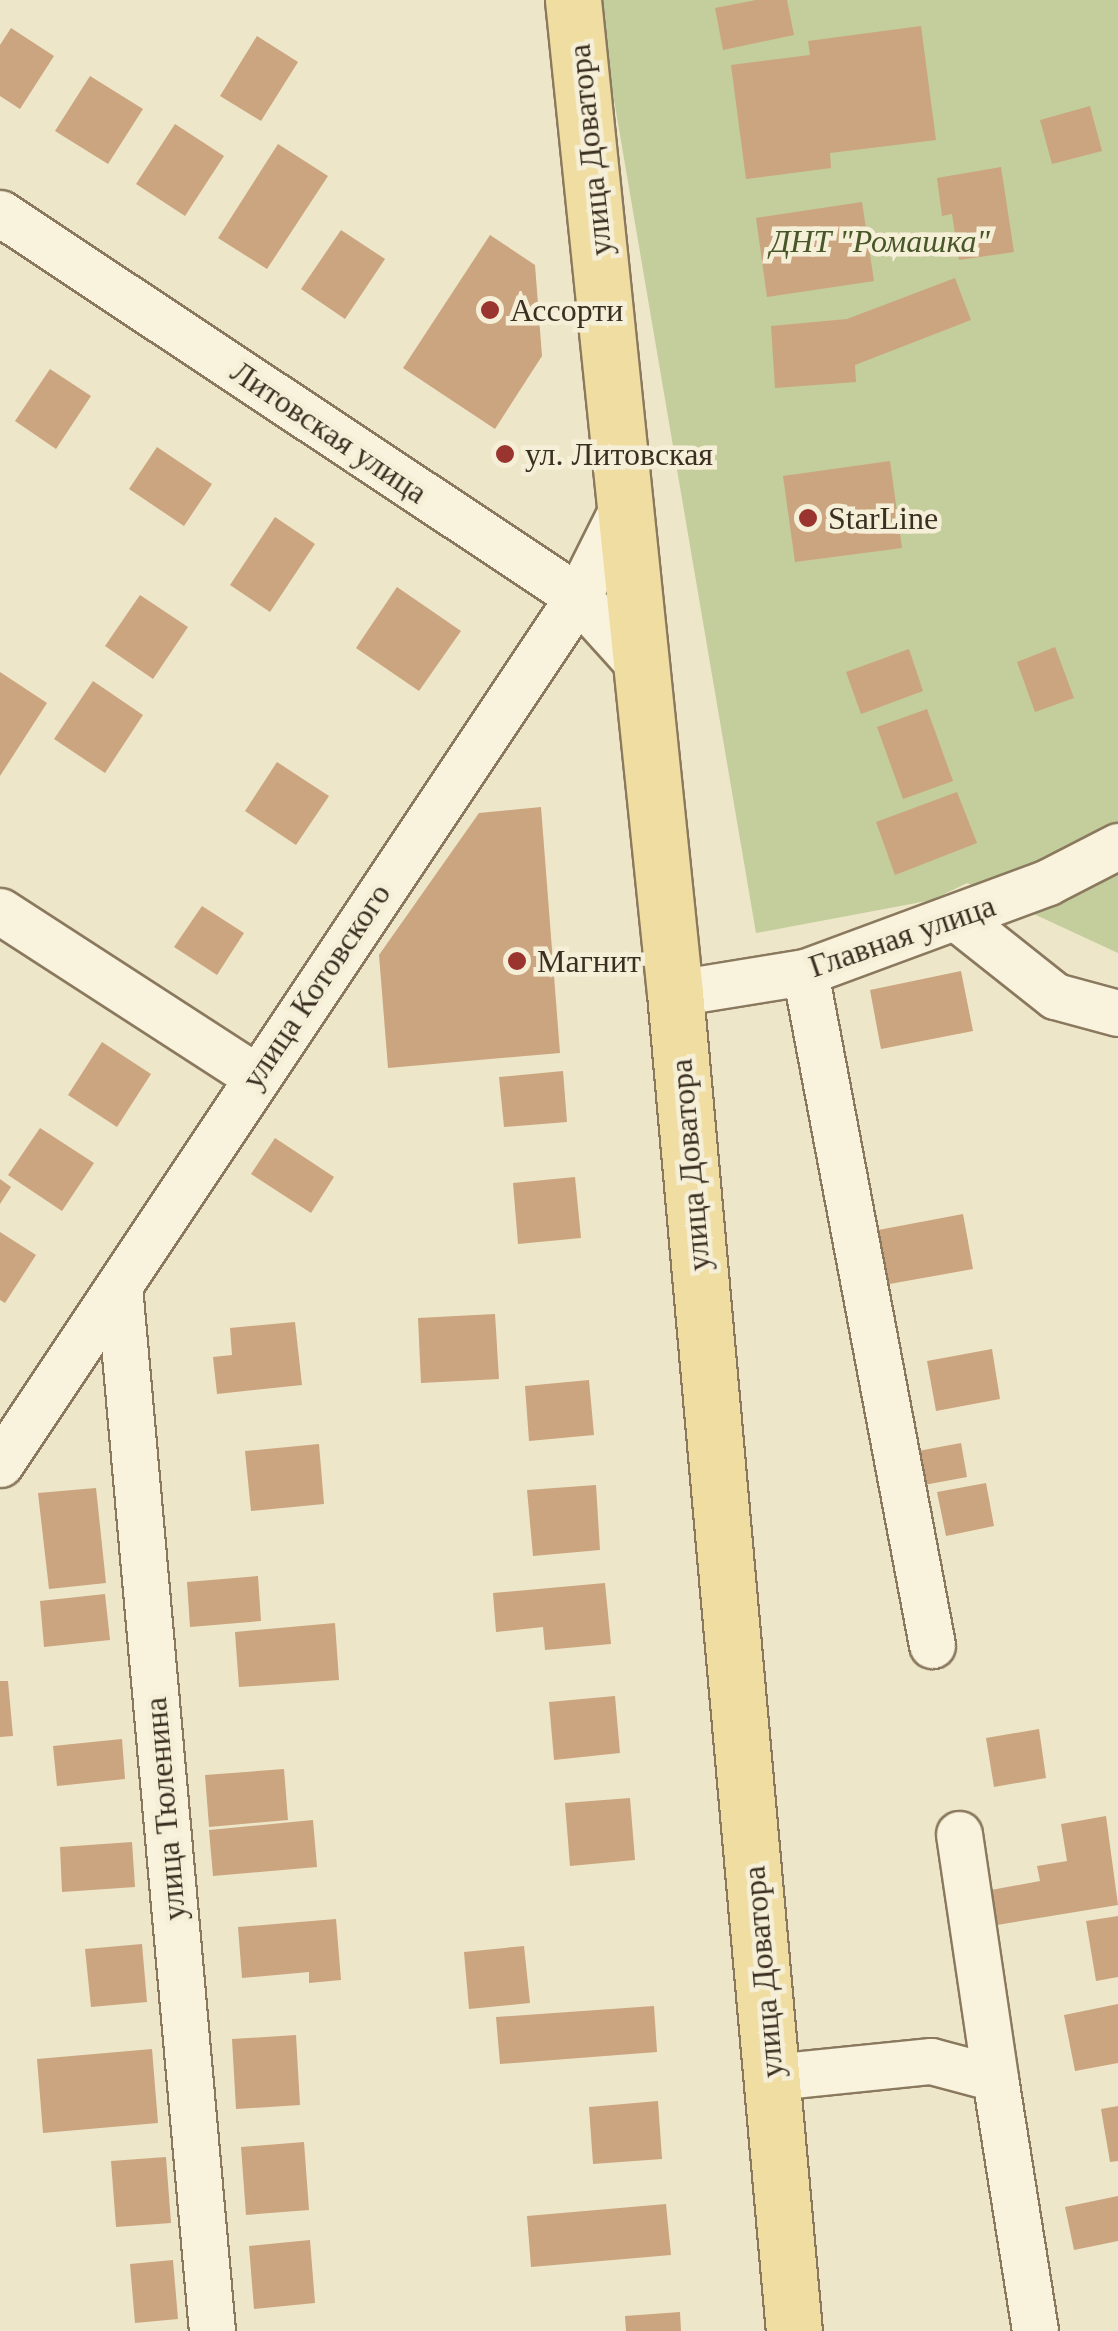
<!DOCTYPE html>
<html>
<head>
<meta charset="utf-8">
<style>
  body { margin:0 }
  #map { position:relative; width:1118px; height:2331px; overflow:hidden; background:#eee6c9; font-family:Georgia,serif }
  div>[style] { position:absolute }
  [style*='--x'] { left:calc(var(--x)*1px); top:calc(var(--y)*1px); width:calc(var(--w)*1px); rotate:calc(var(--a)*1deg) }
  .green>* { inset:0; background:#c4cd9c }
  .building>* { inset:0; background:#cba57f }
  .roads { filter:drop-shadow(2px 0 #8a795e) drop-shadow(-2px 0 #8a795e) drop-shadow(0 2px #8a795e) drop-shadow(0 -2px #8a795e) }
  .minor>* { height:45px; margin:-22.5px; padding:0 22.5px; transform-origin:22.5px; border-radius:22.5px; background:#f9f2dc }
  .major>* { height:55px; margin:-27.5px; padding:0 27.5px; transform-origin:27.5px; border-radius:27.5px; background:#f0dda2 }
  .dots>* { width:28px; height:28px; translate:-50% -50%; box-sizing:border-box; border:5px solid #f6efd8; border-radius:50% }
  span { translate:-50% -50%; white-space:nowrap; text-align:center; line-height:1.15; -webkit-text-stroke:9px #f6efd8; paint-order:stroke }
  .street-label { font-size:32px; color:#3b2f21 }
  .park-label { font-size:32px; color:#485728; font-style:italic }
  .poi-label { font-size:32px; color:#3b2f21 }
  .left { translate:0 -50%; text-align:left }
</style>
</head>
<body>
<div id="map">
  <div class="green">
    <div style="clip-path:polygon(597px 0,1118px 0,1118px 953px,967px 883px,932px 900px,756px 933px)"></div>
  </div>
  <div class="building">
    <div style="clip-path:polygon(756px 0,787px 0,794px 35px,723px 50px,715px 8px)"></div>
    <div style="clip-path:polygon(921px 26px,936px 140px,830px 153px,831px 168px,746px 179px,731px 65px,810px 55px,808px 41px)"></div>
    <div style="clip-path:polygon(11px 28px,54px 56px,20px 109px,0 96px,0 45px)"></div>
    <div style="clip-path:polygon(257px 36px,298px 62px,261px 121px,220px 96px)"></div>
    <div style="clip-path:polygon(90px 76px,143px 109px,108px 164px,55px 131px)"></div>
    <div style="clip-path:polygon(1090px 106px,1102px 151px,1052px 164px,1040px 120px)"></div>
    <div style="clip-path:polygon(175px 124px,224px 156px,185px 216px,136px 184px)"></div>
    <div style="clip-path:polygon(278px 144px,328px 176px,267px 269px,218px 238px)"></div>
    <div style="clip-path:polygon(1001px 167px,1014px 252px,959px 260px,952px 214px,942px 216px,937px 178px)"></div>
    <div style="clip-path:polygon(862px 202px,874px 281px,767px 297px,756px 218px)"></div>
    <div style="clip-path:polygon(341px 230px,385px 259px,345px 319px,301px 289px)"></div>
    <div style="clip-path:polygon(490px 235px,535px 265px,542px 356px,495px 429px,403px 368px)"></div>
    <div style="clip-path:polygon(955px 278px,971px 320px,855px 365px,856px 382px,775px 388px,771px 326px,847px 319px)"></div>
    <div style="clip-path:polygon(50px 369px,91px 396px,56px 449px,15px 421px)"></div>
    <div style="clip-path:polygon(157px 447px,212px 484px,184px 526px,129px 489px)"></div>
    <div style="clip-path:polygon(890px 461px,902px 548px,795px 562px,783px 476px)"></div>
    <div style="clip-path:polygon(275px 517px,315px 544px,270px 612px,230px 585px)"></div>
    <div style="clip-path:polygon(397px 587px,461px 631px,419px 691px,356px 648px)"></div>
    <div style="clip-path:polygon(140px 595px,188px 627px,153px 679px,105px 646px)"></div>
    <div style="clip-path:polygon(1055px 647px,1074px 698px,1035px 712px,1017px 662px)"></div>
    <div style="clip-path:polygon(909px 649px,923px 691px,861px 714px,846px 672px)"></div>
    <div style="clip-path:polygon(0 672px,47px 703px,0 776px)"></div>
    <div style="clip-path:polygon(93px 681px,143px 715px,105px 773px,54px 739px)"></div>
    <div style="clip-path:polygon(927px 709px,953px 781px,903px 799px,877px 727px)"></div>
    <div style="clip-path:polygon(277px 762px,329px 796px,296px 845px,245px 811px)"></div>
    <div style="clip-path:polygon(957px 792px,977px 843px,895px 875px,876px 822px)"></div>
    <div style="clip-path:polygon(541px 807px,560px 1053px,388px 1068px,379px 955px,479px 813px)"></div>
    <div style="clip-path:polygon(202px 906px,244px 933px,217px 975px,174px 947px)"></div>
    <div style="clip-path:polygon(961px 971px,973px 1031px,881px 1049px,870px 990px)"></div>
    <div style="clip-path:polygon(102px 1042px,151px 1074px,117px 1127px,68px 1095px)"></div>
    <div style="clip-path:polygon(563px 1071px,567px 1122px,504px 1127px,499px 1077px)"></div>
    <div style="clip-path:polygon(40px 1128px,94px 1163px,62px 1211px,8px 1175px)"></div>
    <div style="clip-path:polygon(275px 1138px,334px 1177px,311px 1213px,251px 1174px)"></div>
    <div style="clip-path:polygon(575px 1177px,581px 1238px,518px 1244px,513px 1183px)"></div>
    <div style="clip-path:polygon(0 1179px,11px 1187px,0 1204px)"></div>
    <div style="clip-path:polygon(963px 1214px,973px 1269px,884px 1285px,873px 1231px)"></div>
    <div style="clip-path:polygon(0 1232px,36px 1255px,5px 1303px,0 1300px)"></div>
    <div style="clip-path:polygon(495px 1314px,499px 1379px,421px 1383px,418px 1318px)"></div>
    <div style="clip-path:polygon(295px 1322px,302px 1385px,217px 1394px,213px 1357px,232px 1355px,230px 1328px)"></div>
    <div style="clip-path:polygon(992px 1349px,1000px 1399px,936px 1411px,927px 1361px)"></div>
    <div style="clip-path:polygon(589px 1380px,594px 1435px,529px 1441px,525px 1386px)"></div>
    <div style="clip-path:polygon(961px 1443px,967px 1477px,924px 1485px,918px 1451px)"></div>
    <div style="clip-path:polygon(319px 1444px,324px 1504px,251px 1511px,245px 1451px)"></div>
    <div style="clip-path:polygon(986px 1483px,994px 1526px,946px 1536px,937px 1492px)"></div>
    <div style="clip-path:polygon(596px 1485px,600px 1550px,533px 1556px,527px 1490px)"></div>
    <div style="clip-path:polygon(96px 1488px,106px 1583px,49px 1589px,38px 1493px)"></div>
    <div style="clip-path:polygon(258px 1576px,261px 1621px,190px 1627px,187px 1582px)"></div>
    <div style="clip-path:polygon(605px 1583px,611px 1644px,545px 1650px,543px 1627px,496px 1632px,493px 1593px)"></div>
    <div style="clip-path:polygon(105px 1594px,110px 1640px,44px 1647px,40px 1601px)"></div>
    <div style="clip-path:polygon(335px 1623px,339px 1680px,239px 1687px,235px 1632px)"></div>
    <div style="clip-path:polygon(0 1681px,8px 1681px,13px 1736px,0 1737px)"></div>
    <div style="clip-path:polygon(615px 1696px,620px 1753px,554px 1760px,549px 1702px)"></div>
    <div style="clip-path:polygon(1039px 1729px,1046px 1778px,994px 1787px,986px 1738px)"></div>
    <div style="clip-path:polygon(122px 1739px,125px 1779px,57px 1786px,53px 1746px)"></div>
    <div style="clip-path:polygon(284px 1769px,288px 1820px,209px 1827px,205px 1775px)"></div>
    <div style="clip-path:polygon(630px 1798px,635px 1860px,570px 1866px,565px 1803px)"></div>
    <div style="clip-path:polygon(1106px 1816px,1118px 1905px,997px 1925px,991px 1890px,1040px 1881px,1037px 1866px,1067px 1861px,1061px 1824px)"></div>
    <div style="clip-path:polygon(313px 1820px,317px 1867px,213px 1876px,209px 1830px)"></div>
    <div style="clip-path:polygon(132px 1842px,135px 1887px,62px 1892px,60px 1847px)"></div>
    <div style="clip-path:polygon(1118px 1916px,1118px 1977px,1096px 1981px,1086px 1921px)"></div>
    <div style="clip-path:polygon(336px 1919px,341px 1980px,309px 1983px,309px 1972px,242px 1978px,238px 1927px)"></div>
    <div style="clip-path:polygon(142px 1944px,147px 2002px,91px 2007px,85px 1949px)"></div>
    <div style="clip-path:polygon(524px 1946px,530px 2003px,469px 2009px,464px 1952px)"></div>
    <div style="clip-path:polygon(1118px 2004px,1118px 2063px,1075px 2071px,1064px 2015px)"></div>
    <div style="clip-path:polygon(654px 2006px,657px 2052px,500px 2064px,496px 2017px)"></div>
    <div style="clip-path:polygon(296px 2035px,300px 2105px,236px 2109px,232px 2039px)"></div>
    <div style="clip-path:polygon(152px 2049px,158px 2123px,43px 2133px,37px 2059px)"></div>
    <div style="clip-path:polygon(658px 2101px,662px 2159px,593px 2164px,589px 2107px)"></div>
    <div style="clip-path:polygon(1118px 2106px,1118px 2161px,1110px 2162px,1101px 2109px)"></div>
    <div style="clip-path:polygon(304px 2142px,309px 2210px,246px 2215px,241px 2147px)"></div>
    <div style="clip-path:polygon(166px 2157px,171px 2223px,116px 2227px,111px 2161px)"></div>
    <div style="clip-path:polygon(1118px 2196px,1118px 2241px,1074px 2250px,1065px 2207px)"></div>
    <div style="clip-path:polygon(666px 2204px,671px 2255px,531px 2267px,527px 2216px)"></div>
    <div style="clip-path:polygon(310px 2240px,315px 2303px,254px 2309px,249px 2246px)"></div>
    <div style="clip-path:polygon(173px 2260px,178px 2319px,135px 2323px,130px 2264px)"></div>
    <div style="clip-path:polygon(680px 2312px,681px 2331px,626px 2331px,625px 2316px)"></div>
  </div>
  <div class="roads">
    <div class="minor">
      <div style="--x:0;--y:213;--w:694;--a:33.6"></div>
      <div style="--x:578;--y:597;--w:97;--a:47.9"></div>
      <div style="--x:0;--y:911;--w:304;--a:32.9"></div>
      <div style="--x:958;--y:919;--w:124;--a:38.4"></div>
      <div style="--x:1055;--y:996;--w:65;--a:15.1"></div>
      <div style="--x:805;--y:972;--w:685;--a:79.31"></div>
      <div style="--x:675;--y:993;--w:132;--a:-9.2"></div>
      <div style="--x:805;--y:972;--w:259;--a:-20.3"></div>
      <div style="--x:1048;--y:882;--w:79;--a:-27.2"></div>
      <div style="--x:119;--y:1287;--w:1048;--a:84.91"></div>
      <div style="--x:0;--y:1464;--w:1042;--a:-56.31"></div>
      <div style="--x:578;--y:597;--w:105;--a:-63.4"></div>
      <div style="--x:959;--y:1834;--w:247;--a:81.6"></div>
      <div style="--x:773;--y:2077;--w:159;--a:-5.8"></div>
      <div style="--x:931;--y:2061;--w:66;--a:14.9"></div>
      <div style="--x:995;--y:2078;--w:256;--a:81"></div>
    </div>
    <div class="major">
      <div style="--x:573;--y:0;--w:998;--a:84.14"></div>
      <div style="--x:675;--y:993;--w:1343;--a:84.92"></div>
    </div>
  </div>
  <div class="dots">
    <div style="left:490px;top:310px;background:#99352e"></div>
    <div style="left:505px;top:454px;background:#99352e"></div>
    <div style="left:808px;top:518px;background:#99352e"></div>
    <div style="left:517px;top:961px;background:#99352e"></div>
  </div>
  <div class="street-label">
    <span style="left:590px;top:150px;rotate:-96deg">улица Доватора</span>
    <span style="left:329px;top:432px;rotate:34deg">Литовская улица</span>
    <span style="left:902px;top:936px;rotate:-19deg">Главная улица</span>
    <span style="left:316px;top:986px;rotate:-56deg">улица Котовского</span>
    <span style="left:690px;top:1165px;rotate:-95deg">улица Доватора</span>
    <span style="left:165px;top:1809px;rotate:-95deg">улица Тюленина</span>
    <span style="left:763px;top:1972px;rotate:-95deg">улица Доватора</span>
  </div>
  <div class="park-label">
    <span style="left:880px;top:241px">ДНТ "Ромашка"</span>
  </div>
  <div class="poi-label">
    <span class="left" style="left:510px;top:310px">Ассорти</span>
    <span class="left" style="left:525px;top:454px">ул. Литовская</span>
    <span class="left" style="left:828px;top:518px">StarLine</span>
    <span class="left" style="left:537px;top:961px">Магнит</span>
  </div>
</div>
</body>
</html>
